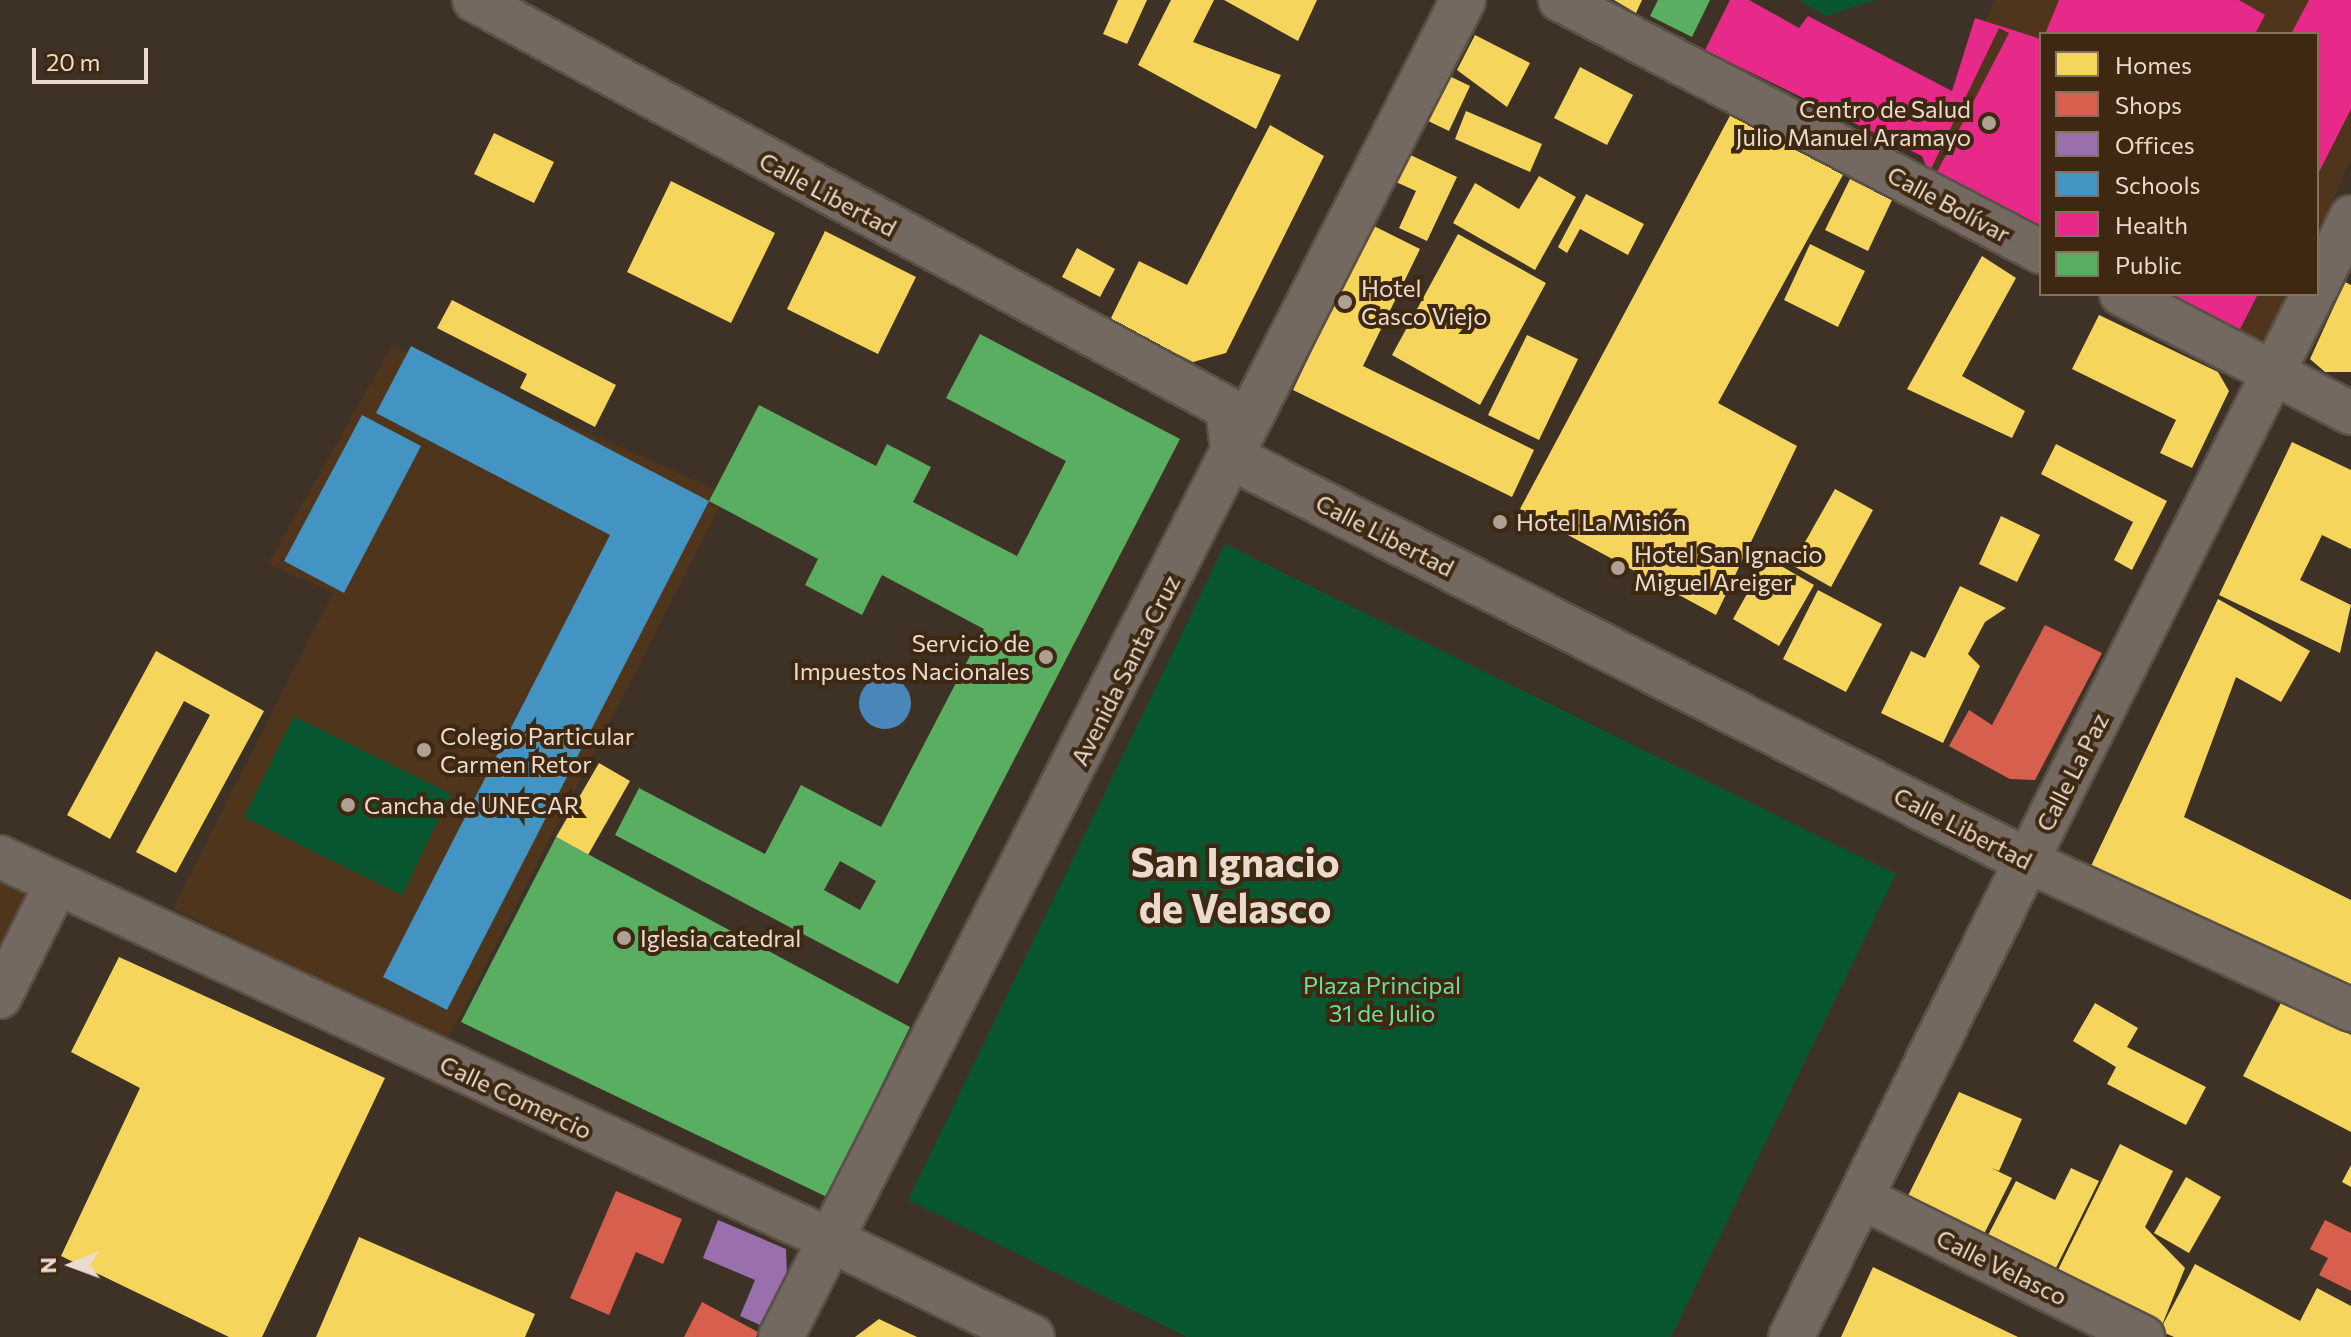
<!DOCTYPE html>
<html>
<head>
<meta charset="utf-8">
<style>
  body { margin:0 }
  #map { position:relative; width:2351px; height:1337px; overflow:hidden; background:#3e3226; font-family:Commissioner,sans-serif }
  div>[style] { position:absolute }
  [style*='--x'] { left:calc(var(--x)*1px); top:calc(var(--y)*1px); width:calc(var(--w)*1px); rotate:calc(var(--a)*1deg) }
  .built>* { inset:0; background:#4f351b }
  .green>* { inset:0; background:#085630 }
  .water>* { inset:0; background:#4a86b9 }
  .round { border-radius:50% }
  .homes>* { inset:0; background:#f6d55c }
  .shops>* { inset:0; background:#d6604d }
  .offices>* { inset:0; background:#9970ab }
  .schools>* { inset:0; background:#4393c3 }
  .health>* { inset:0; background:#e7298a }
  .public>* { inset:0; background:#5aae61 }
  .roads { filter:drop-shadow(2px 0 #5b5045) drop-shadow(-2px 0 #5b5045) drop-shadow(0 2px #5b5045) drop-shadow(0 -2px #5b5045) }
  .street>* { height:42px; margin:-21px; padding:0 21px; transform-origin:21px; border-radius:21px; background:#736960 }
  .secondary>* { height:44px; margin:-22px; padding:0 22px; transform-origin:22px; border-radius:22px; background:#736960 }
  .dots>* { width:22px; height:22px; translate:-50% -50%; box-sizing:border-box; border:4px solid #3e2811; border-radius:50% }
  span { translate:-50% -50%; white-space:nowrap; text-align:center; line-height:1.15; -webkit-text-stroke:8px #3e2811; paint-order:stroke }
  .poi-label { font-size:24px; color:#eadbce }
  .right { translate:-100% -50%; text-align:right }
  .left { translate:0 -50%; text-align:left }
  .street-label { font-size:24px; color:#eadbce }
  .park-label { font-size:24px; color:#6ddd9b }
  .town-label { font-size:40px; color:#eadbce; font-weight:700 }
  .legend { position:absolute; left:2039px; top:32px; width:280px; height:264px; box-sizing:border-box; background:#3e2811; border:2px solid #83705d; margin:0; padding:10px 14px; list-style:none; font-size:24px; color:#eadbce }
  .legend li { display:flex; align-items:center; gap:16px; height:40px }
  .legend b { width:40px; border:2px solid #83705d }
  .north { position:absolute; left:32px; top:1225px; width:80px; height:80px; -webkit-text-stroke:6px #3e2811; paint-order:stroke; rotate:269deg; font-size:22px; font-weight:700; line-height:32px; text-align:center; color:#eadbce }
  .north::after { content:''; display:block; margin:auto; width:28px; height:36px; background:#eadbce; clip-path:polygon(50% 0,100% 100%,50% 72%,0 100%) }
  .scale { position:absolute; left:32px; top:48px; width:116px; height:36px; box-sizing:border-box; border:4px solid #eadbce; border-top:0; padding-left:10px; font-size:24px; line-height:28px; white-space:nowrap; color:#eadbce; -webkit-text-stroke:6px #3e2811; paint-order:stroke }
</style>
</head>
<body>
<div id="map">
  <div class="built">
    <div style="clip-path:polygon(1995px 0,2351px 0,2351px 159px,2317px 235px,2317px 34px,2041px 34px,2041px 235px,1929px 173px,1922px 156px)"></div>
    <div style="clip-path:polygon(2149px 294px,2291px 294px,2264px 357px)"></div>
    <div style="clip-path:polygon(392px 346px,726px 494px,446px 1042px,173px 908px,333px 593px,268px 564px)"></div>
    <div style="clip-path:polygon(0 857px,56px 885px,0 997px)"></div>
  </div>
  <div class="green">
    <div style="clip-path:polygon(1799px 0,1876px 0,1826px 16px)"></div>
    <div style="clip-path:polygon(1225px 544px,1896px 874px,1671px 1337px,1187px 1337px,908px 1200px)"></div>
    <div style="clip-path:polygon(294px 716px,451px 794px,402px 895px,244px 817px)"></div>
  </div>
  <div class="water">
    <div class="round" style="left:859px;top:677px;width:52px;height:52px"></div>
  </div>
  <div class="homes">
    <div style="clip-path:polygon(1118px 0,1147px 0,1127px 44px,1103px 34px)"></div>
    <div style="clip-path:polygon(1171px 0,1214px 0,1193px 42px,1281px 75px,1256px 129px,1138px 65px)"></div>
    <div style="clip-path:polygon(1224px 0,1317px 0,1298px 41px)"></div>
    <div style="clip-path:polygon(1614px 0,1642px 0,1636px 13px)"></div>
    <div style="clip-path:polygon(1475px 35px,1530px 63px,1507px 107px,1457px 70px)"></div>
    <div style="clip-path:polygon(1580px 67px,1633px 95px,1607px 145px,1554px 118px)"></div>
    <div style="clip-path:polygon(1445px 74px,1470px 86px,1449px 131px,1424px 119px)"></div>
    <div style="clip-path:polygon(1466px 111px,1542px 144px,1530px 172px,1455px 139px)"></div>
    <div style="clip-path:polygon(1732px 112px,1844px 173px,1718px 403px,1797px 446px,1716px 615px,1520px 509px)"></div>
    <div style="clip-path:polygon(1270px 125px,1324px 156px,1226px 353px,1193px 362px,1110px 320px,1139px 261px,1187px 285px)"></div>
    <div style="clip-path:polygon(494px 133px,554px 162px,534px 203px,474px 174px)"></div>
    <div style="clip-path:polygon(1400px 150px,1457px 177px,1427px 241px,1399px 228px,1416px 191px,1387px 178px)"></div>
    <div style="clip-path:polygon(1539px 176px,1576px 197px,1535px 270px,1453px 223px,1475px 183px,1519px 209px)"></div>
    <div style="clip-path:polygon(1850px 179px,1892px 200px,1868px 251px,1825px 230px)"></div>
    <div style="clip-path:polygon(671px 181px,775px 233px,731px 323px,627px 272px)"></div>
    <div style="clip-path:polygon(1586px 194px,1644px 224px,1628px 255px,1580px 229px,1567px 253px,1558px 247px)"></div>
    <div style="clip-path:polygon(1372px 225px,1420px 249px,1363px 366px,1534px 450px,1512px 497px,1293px 390px)"></div>
    <div style="clip-path:polygon(825px 231px,916px 277px,878px 354px,787px 309px)"></div>
    <div style="clip-path:polygon(1458px 234px,1546px 283px,1480px 405px,1392px 355px)"></div>
    <div style="clip-path:polygon(1810px 244px,1865px 271px,1838px 327px,1784px 300px)"></div>
    <div style="clip-path:polygon(1077px 248px,1115px 269px,1100px 297px,1062px 277px)"></div>
    <div style="clip-path:polygon(1982px 256px,2016px 278px,1962px 376px,2025px 411px,2012px 438px,1907px 389px)"></div>
    <div style="clip-path:polygon(2345px 282px,2351px 285px,2351px 372px,2325px 372px,2310px 359px)"></div>
    <div style="clip-path:polygon(452px 300px,616px 385px,595px 427px,520px 388px,527px 374px,437px 328px)"></div>
    <div style="clip-path:polygon(2099px 315px,2218px 372px,2229px 391px,2192px 468px,2160px 453px,2176px 420px,2072px 369px)"></div>
    <div style="clip-path:polygon(1527px 335px,1578px 359px,1539px 440px,1488px 415px)"></div>
    <div style="clip-path:polygon(2292px 442px,2351px 470px,2351px 549px,2322px 535px,2300px 580px,2351px 605px,2340px 653px,2219px 595px)"></div>
    <div style="clip-path:polygon(2056px 444px,2167px 501px,2132px 570px,2114px 560px,2133px 522px,2041px 474px)"></div>
    <div style="clip-path:polygon(1835px 489px,1873px 510px,1831px 587px,1792px 565px)"></div>
    <div style="clip-path:polygon(2001px 516px,2040px 535px,2017px 582px,1979px 564px)"></div>
    <div style="clip-path:polygon(1767px 558px,1814px 585px,1779px 646px,1733px 619px)"></div>
    <div style="clip-path:polygon(1960px 586px,2006px 608px,1985px 622px,1968px 654px,1980px 666px,1943px 743px,1881px 713px,1911px 651px,1925px 658px)"></div>
    <div style="clip-path:polygon(1818px 590px,1882px 624px,1846px 692px,1783px 659px)"></div>
    <div style="clip-path:polygon(2218px 599px,2310px 651px,2281px 702px,2236px 677px,2184px 817px,2351px 900px,2351px 994px,2090px 868px)"></div>
    <div style="clip-path:polygon(156px 651px,264px 711px,176px 873px,136px 852px,210px 715px,184px 701px,110px 839px,67px 815px)"></div>
    <div style="clip-path:polygon(599px 763px,630px 781px,588px 855px,556px 837px)"></div>
    <div style="clip-path:polygon(119px 957px,385px 1078px,262px 1337px,229px 1337px,61px 1256px,140px 1088px,71px 1052px)"></div>
    <div style="clip-path:polygon(2283px 999px,2351px 1035px,2351px 1132px,2243px 1076px)"></div>
    <div style="clip-path:polygon(2095px 1003px,2138px 1028px,2127px 1047px,2206px 1087px,2186px 1125px,2107px 1084px,2116px 1067px,2073px 1041px)"></div>
    <div style="clip-path:polygon(1959px 1092px,2022px 1119px,1999px 1171px,1991px 1168px,2012px 1178px,1983px 1236px,1906px 1200px)"></div>
    <div style="clip-path:polygon(2120px 1144px,2173px 1171px,2145px 1227px,2185px 1268px,2160px 1330px,2195px 1264px,2300px 1321px,2317px 1288px,2351px 1306px,2351px 1337px,2174px 1337px,2052px 1282px)"></div>
    <div style="clip-path:polygon(2351px 1165px,2351px 1187px,2342px 1182px)"></div>
    <div style="clip-path:polygon(2071px 1168px,2099px 1181px,2050px 1280px,1982px 1247px,2016px 1181px,2055px 1200px)"></div>
    <div style="clip-path:polygon(2186px 1177px,2221px 1197px,2189px 1253px,2154px 1233px)"></div>
    <div style="clip-path:polygon(359px 1237px,535px 1314px,525px 1337px,316px 1337px)"></div>
    <div style="clip-path:polygon(1873px 1267px,2018px 1337px,1841px 1337px)"></div>
    <div style="clip-path:polygon(879px 1319px,917px 1337px,855px 1337px)"></div>
  </div>
  <div class="shops">
    <div style="clip-path:polygon(2045px 625px,2102px 653px,2035px 780px,2010px 779px,1949px 746px,1969px 710px,1992px 725px)"></div>
    <div style="clip-path:polygon(616px 1191px,682px 1219px,663px 1264px,636px 1252px,609px 1315px,570px 1298px)"></div>
    <div style="clip-path:polygon(2325px 1220px,2351px 1233px,2351px 1291px,2319px 1275px,2328px 1258px,2310px 1249px)"></div>
    <div style="clip-path:polygon(702px 1302px,758px 1332px,756px 1337px,684px 1337px)"></div>
  </div>
  <div class="offices">
    <div style="clip-path:polygon(718px 1220px,786px 1249px,787px 1278px,767px 1328px,740px 1316px,755px 1280px,703px 1258px)"></div>
  </div>
  <div class="schools">
    <div style="clip-path:polygon(411px 346px,709px 501px,447px 1010px,383px 977px,610px 535px,376px 413px)"></div>
    <div style="clip-path:polygon(362px 415px,421px 446px,344px 593px,284px 561px)"></div>
  </div>
  <div class="health">
    <div style="clip-path:polygon(1730px 0,1749px 0,1799px 28px,1808px 16px,1952px 91px,1975px 18px,2041px 39px,2041px 232px,1935px 176px,2009px 33px,1999px 28px,1929px 173px,1922px 156px,1705px 50px)"></div>
    <div style="clip-path:polygon(2059px 0,2239px 0,2265px 15px,2255px 34px,2045px 34px)"></div>
    <div style="clip-path:polygon(2309px 0,2351px 0,2351px 109px,2317px 176px,2317px 34px,2291px 34px)"></div>
    <div style="clip-path:polygon(2170px 294px,2258px 294px,2234px 341px,2165px 305px)"></div>
  </div>
  <div class="public">
    <div style="clip-path:polygon(1658px 0,1710px 0,1692px 37px,1650px 16px)"></div>
    <div style="clip-path:polygon(evenodd,980px 334px,1180px 439px,898px 984px,615px 835px,639px 788px,765px 854px,801px 785px,881px 827px,984px 629px,882px 575px,862px 615px,805px 585px,818px 559px,709px 501px,759px 405px,876px 466px,887px 444px,931px 467px,913px 502px,1017px 556px,1066px 461px,946px 398px,980px 334px,840px 861px,876px 881px,860px 910px,824px 890px,840px 861px)"></div>
    <div style="clip-path:polygon(556px 837px,910px 1027px,827px 1197px,461px 1022px)"></div>
  </div>
  <div class="roads">
    <div class="street">
      <div style="--x:474;--y:0;--w:856;--a:28.45"></div>
      <div style="--x:1227;--y:408;--w:50;--a:83.2"></div>
      <div style="--x:1560;--y:0;--w:543;--a:27.65"></div>
      <div style="--x:2317;--y:287;--w:78;--a:-64.1"></div>
      <div style="--x:2121;--y:294;--w:259;--a:27.4"></div>
      <div style="--x:2313;--y:294;--w:635;--a:116.77"></div>
      <div style="--x:2027;--y:861;--w:357;--a:24.7"></div>
      <div style="--x:0;--y:857;--w:917;--a:24.75"></div>
      <div style="--x:0;--y:997;--w:125;--a:-63.4"></div>
      <div style="--x:1860;--y:1197;--w:316;--a:26.3"></div>
    </div>
    <div class="secondary">
      <div style="--x:1233;--y:458;--w:890;--a:26.91"></div>
      <div style="--x:2027;--y:861;--w:531;--a:116.37"></div>
      <div style="--x:833;--y:1241;--w:221;--a:25.8"></div>
      <div style="--x:781;--y:1337;--w:1501;--a:-62.97"></div>
    </div>
  </div>
  <div class="dots">
    <div style="left:1989px;top:123px;background:#aea093"></div>
    <div style="left:1345px;top:302px;background:#aea093"></div>
    <div style="left:1500px;top:522px;background:#aea093"></div>
    <div style="left:1618px;top:568px;background:#aea093"></div>
    <div style="left:1046px;top:657px;background:#aea093"></div>
    <div style="left:424px;top:750px;background:#aea093"></div>
    <div style="left:348px;top:805px;background:#aea093"></div>
    <div style="left:624px;top:938px;background:#aea093"></div>
  </div>
  <div class="poi-label">
    <span class="right" style="left:1971px;top:123px">Centro de Salud<br>Julio Manuel Aramayo</span>
    <span class="left" style="left:1361px;top:302px">Hotel<br>Casco Viejo</span>
    <span class="left" style="left:1516px;top:522px">Hotel La Misión</span>
    <span class="left" style="left:1634px;top:568px">Hotel San Ignacio<br>Miguel Areiger</span>
    <span class="right" style="left:1030px;top:657px">Servicio de<br>Impuestos Nacionales</span>
    <span class="left" style="left:440px;top:750px">Colegio Particular<br>Carmen Retor</span>
    <span class="left" style="left:364px;top:805px">Cancha de UNECAR</span>
    <span class="left" style="left:640px;top:938px">Iglesia catedral</span>
  </div>
  <div class="street-label">
    <span style="left:828px;top:194px;rotate:28deg">Calle Libertad</span>
    <span style="left:1949px;top:204px;rotate:28deg">Calle Bolívar</span>
    <span style="left:1385px;top:535px;rotate:27deg">Calle Libertad</span>
    <span style="left:1125px;top:670px;rotate:-63deg">Avenida Santa Cruz</span>
    <span style="left:2072px;top:772px;rotate:-63deg">Calle La Paz</span>
    <span style="left:1963px;top:828px;rotate:27deg">Calle Libertad</span>
    <span style="left:516px;top:1097px;rotate:25deg">Calle Comercio</span>
    <span style="left:2002px;top:1267px;rotate:26deg">Calle Velasco</span>
  </div>
  <div class="park-label">
    <span style="left:1382px;top:999px">Plaza Principal<br>31 de Julio</span>
  </div>
  <div class="town-label">
    <span style="left:1235px;top:884px">San Ignacio<br>de Velasco</span>
  </div>
  <ul class="legend">
  <li><b style="height:22px;background:#f6d55c"></b>Homes</li>
  <li><b style="height:22px;background:#d6604d"></b>Shops</li>
  <li><b style="height:22px;background:#9970ab"></b>Offices</li>
  <li><b style="height:22px;background:#4393c3"></b>Schools</li>
  <li><b style="height:22px;background:#e7298a"></b>Health</li>
  <li><b style="height:22px;background:#5aae61"></b>Public</li>
  </ul>
  <div class="north">N</div>
  <div class="scale">20 m</div>
</div>
</body>
</html>
